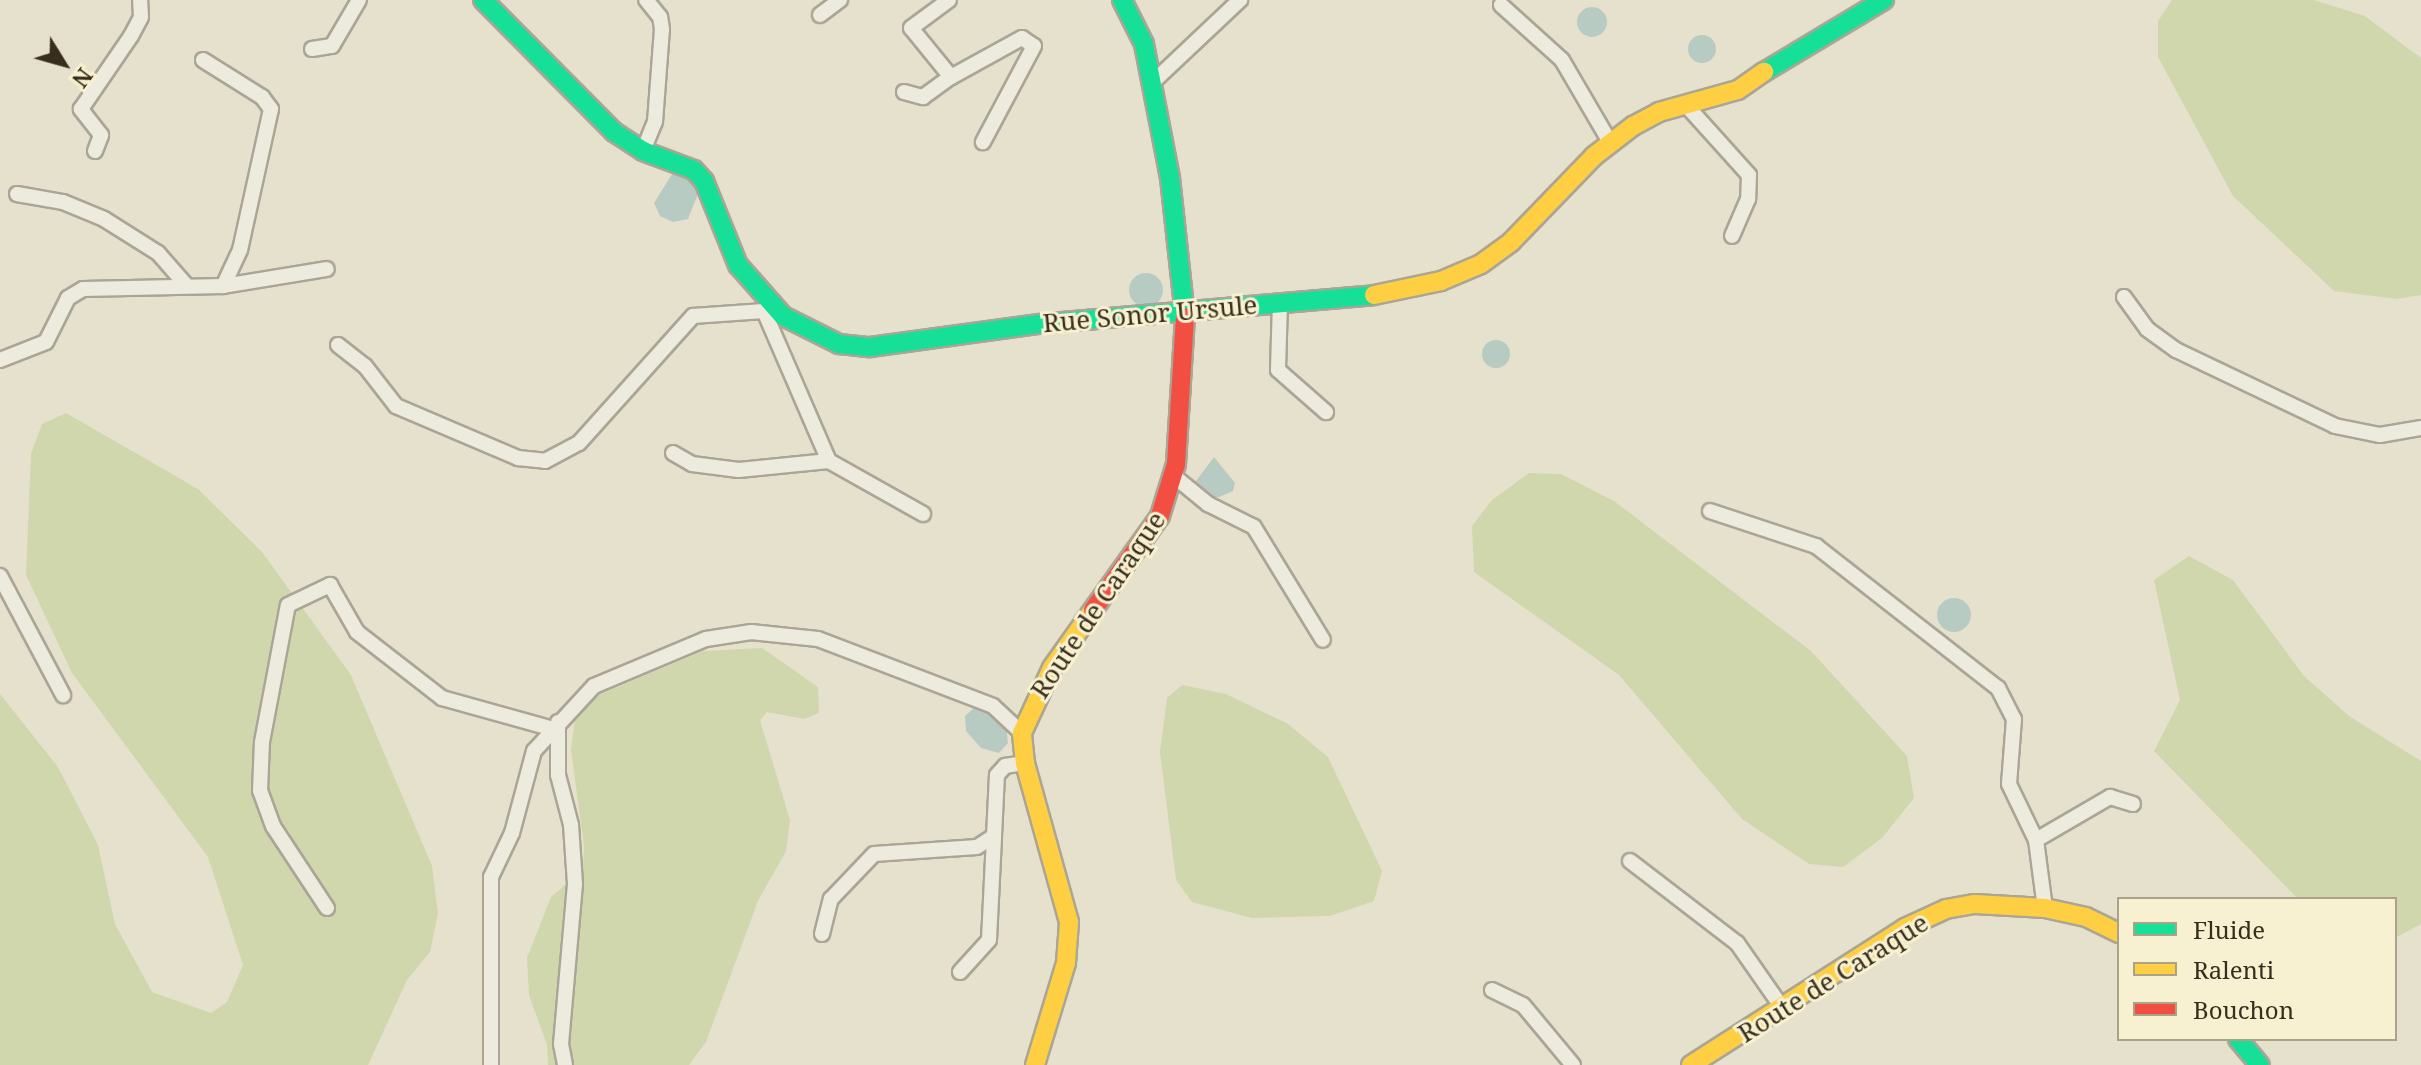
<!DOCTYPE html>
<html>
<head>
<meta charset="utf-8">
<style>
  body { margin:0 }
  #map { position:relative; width:2421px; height:1065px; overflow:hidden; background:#e6e1cc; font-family:"Noto Serif",serif }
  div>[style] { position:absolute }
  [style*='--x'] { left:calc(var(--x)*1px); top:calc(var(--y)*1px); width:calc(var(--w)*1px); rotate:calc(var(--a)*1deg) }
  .green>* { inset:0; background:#d1d7ad }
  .water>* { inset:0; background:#b8cbc2 }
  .round { border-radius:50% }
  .roads { filter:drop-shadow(2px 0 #aba595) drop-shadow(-2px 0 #aba595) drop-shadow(0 2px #aba595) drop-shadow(0 -2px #aba595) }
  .street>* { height:14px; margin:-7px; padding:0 7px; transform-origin:7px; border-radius:7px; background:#edeade }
  .fast>* { height:18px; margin:-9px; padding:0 9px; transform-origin:9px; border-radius:9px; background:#16e098 }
  .slow>* { height:18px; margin:-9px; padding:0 9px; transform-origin:9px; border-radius:9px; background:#ffcf43 }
  .jam>* { height:18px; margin:-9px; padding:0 9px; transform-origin:9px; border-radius:9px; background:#f24e42 }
  span { translate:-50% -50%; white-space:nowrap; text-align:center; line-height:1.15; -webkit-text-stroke:6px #f7f1d1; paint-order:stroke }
  .street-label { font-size:26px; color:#392e1d }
  .legend { position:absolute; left:2117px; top:897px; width:280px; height:144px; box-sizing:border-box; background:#f7f1d1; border:2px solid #aba389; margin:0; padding:10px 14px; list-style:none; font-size:24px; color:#392e1d }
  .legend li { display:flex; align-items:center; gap:16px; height:40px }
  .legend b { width:40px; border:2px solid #aba389 }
  .north { position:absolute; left:24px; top:24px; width:80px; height:80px; -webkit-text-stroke:6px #f7f1d1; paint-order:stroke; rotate:127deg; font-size:22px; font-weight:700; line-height:32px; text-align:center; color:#392e1d }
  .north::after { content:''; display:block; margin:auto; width:28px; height:36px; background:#392e1d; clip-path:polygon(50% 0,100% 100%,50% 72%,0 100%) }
</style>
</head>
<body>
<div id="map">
  <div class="green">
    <div style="clip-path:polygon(2172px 0,2314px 0,2365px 16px,2421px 58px,2421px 295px,2397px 299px,2334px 291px,2233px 196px,2158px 57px,2158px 21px)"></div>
    <div style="clip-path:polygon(66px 413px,198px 489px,262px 552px,351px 675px,432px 866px,438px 913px,430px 952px,407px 980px,368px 1065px,0 1065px,0 694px,58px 767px,98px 845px,115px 924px,152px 992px,211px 1013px,227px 1002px,243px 965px,208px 857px,72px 673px,26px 575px,31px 454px,42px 424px)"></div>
    <div style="clip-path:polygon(1529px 473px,1561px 474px,1614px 501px,1811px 651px,1907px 756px,1914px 798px,1882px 838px,1843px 867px,1809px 864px,1742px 819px,1619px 675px,1474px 572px,1472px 526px,1492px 500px)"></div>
    <div style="clip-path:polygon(2189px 556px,2233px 580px,2304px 676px,2349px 716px,2421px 761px,2421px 924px,2395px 938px,2395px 899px,2298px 899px,2154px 751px,2180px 700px,2154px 580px)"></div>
    <div style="clip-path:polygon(762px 648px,818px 687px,819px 713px,804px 719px,767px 712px,760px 720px,790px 820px,786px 851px,758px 901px,706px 1042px,689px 1065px,548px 1065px,547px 1045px,529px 995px,527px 958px,551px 897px,583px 870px,584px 846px,571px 750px,576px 711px,601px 694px,703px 651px)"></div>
    <div style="clip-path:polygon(1182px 685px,1226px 694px,1288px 724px,1328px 757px,1382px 871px,1374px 901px,1330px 916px,1252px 918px,1192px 902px,1176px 880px,1160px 752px,1167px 698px)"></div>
  </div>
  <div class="water">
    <div class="round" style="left:1577px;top:7px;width:30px;height:30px"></div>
    <div class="round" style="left:1688px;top:35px;width:28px;height:28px"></div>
    <div style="clip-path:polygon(674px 171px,682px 172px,699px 191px,688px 219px,673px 222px,660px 216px,654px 203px)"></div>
    <div class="round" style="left:1129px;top:273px;width:34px;height:34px"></div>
    <div class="round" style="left:1482px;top:340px;width:28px;height:28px"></div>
    <div style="clip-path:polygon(1214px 457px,1235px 483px,1233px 491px,1219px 497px,1208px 497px,1196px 481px)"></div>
    <div class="round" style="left:1937px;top:598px;width:34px;height:34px"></div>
    <div style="clip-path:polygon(976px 706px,1006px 725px,1008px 743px,999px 753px,981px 748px,966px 731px,965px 716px)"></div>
  </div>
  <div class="roads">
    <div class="street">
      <div style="--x:1501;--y:5;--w:82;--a:42"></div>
      <div style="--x:1562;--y:60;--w:95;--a:59.7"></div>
      <div style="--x:820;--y:15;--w:25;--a:-37"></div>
      <div style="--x:312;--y:49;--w:20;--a:-9"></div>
      <div style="--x:332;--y:46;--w:53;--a:-59.6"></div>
      <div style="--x:203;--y:60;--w:70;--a:32.1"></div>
      <div style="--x:262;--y:97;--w:15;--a:53"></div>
      <div style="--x:271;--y:109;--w:144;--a:102.4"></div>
      <div style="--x:240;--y:250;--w:40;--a:115"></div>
      <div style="--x:951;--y:77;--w:81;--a:-28.8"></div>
      <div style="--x:1022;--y:38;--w:14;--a:34"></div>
      <div style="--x:1034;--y:46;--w:109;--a:118"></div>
      <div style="--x:1153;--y:82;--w:120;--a:-43.3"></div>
      <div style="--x:904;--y:92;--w:20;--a:15"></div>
      <div style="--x:923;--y:97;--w:34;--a:-36"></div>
      <div style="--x:951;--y:77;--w:63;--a:-129.2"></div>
      <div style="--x:911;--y:28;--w:47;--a:-36.4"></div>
      <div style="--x:1686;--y:105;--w:94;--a:48"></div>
      <div style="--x:1749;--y:175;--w:24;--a:92"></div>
      <div style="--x:1748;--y:199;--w:40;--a:113.4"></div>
      <div style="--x:95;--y:151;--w:17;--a:-69"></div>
      <div style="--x:101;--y:135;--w:33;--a:-128"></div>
      <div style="--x:81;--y:109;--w:88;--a:-55.6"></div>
      <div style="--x:131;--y:36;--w:21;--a:-62"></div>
      <div style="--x:141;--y:17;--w:17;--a:-93"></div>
      <div style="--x:643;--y:151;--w:31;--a:-68"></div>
      <div style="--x:655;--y:122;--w:93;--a:-85.7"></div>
      <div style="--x:662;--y:29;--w:12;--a:-99"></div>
      <div style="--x:660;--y:17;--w:22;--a:-129"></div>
      <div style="--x:17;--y:194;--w:47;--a:9.9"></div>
      <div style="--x:63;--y:202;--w:44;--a:22.5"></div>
      <div style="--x:104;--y:219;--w:64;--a:32.2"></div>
      <div style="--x:158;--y:253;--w:44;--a:48.7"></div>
      <div style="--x:2124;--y:297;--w:39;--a:54"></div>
      <div style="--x:2147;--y:329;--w:36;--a:36"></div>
      <div style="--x:2176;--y:350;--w:176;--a:25.5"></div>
      <div style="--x:2335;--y:426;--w:46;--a:11.3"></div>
      <div style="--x:2380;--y:435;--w:42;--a:-9.7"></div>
      <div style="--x:1280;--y:302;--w:68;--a:91.7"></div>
      <div style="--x:1278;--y:370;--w:64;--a:41.2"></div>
      <div style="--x:764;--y:311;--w:163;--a:66.6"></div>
      <div style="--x:829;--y:461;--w:108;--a:29.4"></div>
      <div style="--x:338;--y:345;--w:34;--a:38"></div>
      <div style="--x:365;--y:366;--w:51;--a:52.2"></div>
      <div style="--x:396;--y:406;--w:133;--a:23.1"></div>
      <div style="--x:518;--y:458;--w:27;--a:6"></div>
      <div style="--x:545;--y:461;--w:38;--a:-28"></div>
      <div style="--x:579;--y:443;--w:171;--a:-48.1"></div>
      <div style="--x:693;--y:316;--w:71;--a:-4"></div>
      <div style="--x:0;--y:360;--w:49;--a:-21.4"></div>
      <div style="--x:46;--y:342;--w:49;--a:-63.4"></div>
      <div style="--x:68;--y:298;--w:17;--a:-31"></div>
      <div style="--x:83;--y:289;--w:140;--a:-1.2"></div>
      <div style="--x:223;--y:286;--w:105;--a:-9.3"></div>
      <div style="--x:673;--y:453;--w:22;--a:30"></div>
      <div style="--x:692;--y:464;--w:47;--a:7.3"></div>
      <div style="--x:739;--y:470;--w:90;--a:-5.7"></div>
      <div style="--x:1175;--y:477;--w:43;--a:39.3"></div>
      <div style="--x:1208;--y:504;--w:51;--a:26.6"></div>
      <div style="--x:1254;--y:527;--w:132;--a:58.6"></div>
      <div style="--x:1710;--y:511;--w:112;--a:18.3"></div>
      <div style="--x:1816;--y:546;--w:231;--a:38"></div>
      <div style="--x:1998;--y:688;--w:35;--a:63"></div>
      <div style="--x:2014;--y:719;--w:65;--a:94.4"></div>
      <div style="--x:2009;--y:784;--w:62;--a:64.3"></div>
      <div style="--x:2036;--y:840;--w:86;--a:-30.2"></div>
      <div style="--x:2110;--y:797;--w:24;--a:17"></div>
      <div style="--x:0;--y:576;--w:135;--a:62.1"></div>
      <div style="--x:558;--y:722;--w:53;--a:90"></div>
      <div style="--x:558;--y:775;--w:52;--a:75.4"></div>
      <div style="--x:571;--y:825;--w:59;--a:86.1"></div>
      <div style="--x:575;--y:884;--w:161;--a:95"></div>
      <div style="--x:561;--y:1044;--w:21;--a:79"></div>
      <div style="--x:2036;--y:840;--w:69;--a:82.5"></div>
      <div style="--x:1630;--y:861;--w:135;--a:37.5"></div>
      <div style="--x:1737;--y:943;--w:80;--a:55.1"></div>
      <div style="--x:327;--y:908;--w:98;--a:-123.4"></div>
      <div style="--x:273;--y:826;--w:37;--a:-110"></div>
      <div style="--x:260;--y:791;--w:49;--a:-87.7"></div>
      <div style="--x:262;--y:742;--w:139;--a:-79.3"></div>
      <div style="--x:288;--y:605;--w:47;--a:-25.5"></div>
      <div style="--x:330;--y:585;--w:54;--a:60.1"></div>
      <div style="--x:357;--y:632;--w:108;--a:37.8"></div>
      <div style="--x:442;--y:698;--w:112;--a:15.5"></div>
      <div style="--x:822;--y:934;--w:36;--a:-76"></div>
      <div style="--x:831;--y:899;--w:62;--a:-46.3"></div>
      <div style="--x:874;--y:854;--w:103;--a:-3.9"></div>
      <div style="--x:977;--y:847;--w:20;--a:-33"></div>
      <div style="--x:994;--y:836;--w:61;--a:-87.2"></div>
      <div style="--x:997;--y:775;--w:12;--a:-48"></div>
      <div style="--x:1005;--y:766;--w:20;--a:-9"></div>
      <div style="--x:960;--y:972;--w:43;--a:-47.8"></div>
      <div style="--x:989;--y:940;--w:104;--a:-87.2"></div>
      <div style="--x:1492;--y:990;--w:34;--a:26"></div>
      <div style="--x:1523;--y:1005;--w:78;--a:50.2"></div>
      <div style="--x:491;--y:1065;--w:188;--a:-90"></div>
      <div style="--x:491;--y:877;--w:49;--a:-64.5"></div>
      <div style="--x:512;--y:833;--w:85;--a:-75"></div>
      <div style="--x:534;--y:751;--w:88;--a:-47.3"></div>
      <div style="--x:594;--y:686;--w:121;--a:-22.8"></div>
      <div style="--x:706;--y:639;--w:46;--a:-8.8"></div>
      <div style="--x:751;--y:632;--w:67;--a:6"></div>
      <div style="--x:818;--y:639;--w:187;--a:20.9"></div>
      <div style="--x:993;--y:706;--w:40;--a:43"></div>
    </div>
    <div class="fast">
      <div style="--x:483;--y:0;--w:186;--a:45.2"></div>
      <div style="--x:614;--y:132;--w:35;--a:33"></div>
      <div style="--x:643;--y:151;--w:54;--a:20.4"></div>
      <div style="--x:694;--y:170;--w:15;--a:48"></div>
      <div style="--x:704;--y:181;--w:91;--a:68"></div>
      <div style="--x:738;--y:265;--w:68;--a:48.6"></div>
      <div style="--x:783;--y:316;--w:63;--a:26.6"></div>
      <div style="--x:839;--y:344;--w:31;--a:6"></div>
      <div style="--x:870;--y:347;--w:171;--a:-7.8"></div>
      <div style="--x:1039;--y:324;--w:336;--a:-4.9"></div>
      <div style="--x:1122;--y:0;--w:49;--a:63.4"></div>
      <div style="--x:1144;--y:44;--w:136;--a:79"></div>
      <div style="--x:1170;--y:178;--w:140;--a:83.8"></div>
      <div style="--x:1764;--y:72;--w:140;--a:-31"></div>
      <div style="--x:2238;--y:1039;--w:34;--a:50"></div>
    </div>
    <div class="slow">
      <div style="--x:1374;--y:295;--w:68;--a:-11.8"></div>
      <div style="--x:1441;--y:281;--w:43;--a:-23"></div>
      <div style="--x:1481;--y:264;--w:37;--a:-36"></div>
      <div style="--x:1511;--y:242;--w:120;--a:-46"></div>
      <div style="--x:1594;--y:156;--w:49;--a:-37.6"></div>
      <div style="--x:1633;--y:126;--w:30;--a:-28"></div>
      <div style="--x:1659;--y:112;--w:82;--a:-15.6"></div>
      <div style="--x:1738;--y:90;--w:32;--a:-35"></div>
      <div style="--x:1035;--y:1065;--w:107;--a:-73.1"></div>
      <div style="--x:1066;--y:963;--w:41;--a:-85.8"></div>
      <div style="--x:1069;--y:922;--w:165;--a:-105.5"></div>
      <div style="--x:1025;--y:763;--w:30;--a:-96"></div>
      <div style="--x:1022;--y:733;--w:72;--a:-65.2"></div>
      <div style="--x:1052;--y:668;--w:71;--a:-54.7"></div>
      <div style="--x:1691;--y:1065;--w:254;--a:-32.6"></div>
      <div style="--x:1905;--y:928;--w:45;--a:-24.9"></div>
      <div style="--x:1946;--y:909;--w:29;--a:-10"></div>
      <div style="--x:1975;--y:904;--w:70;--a:3.3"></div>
      <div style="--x:2045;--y:908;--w:42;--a:12.4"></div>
      <div style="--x:2086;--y:917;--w:37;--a:26"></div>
    </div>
    <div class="jam">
      <div style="--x:1093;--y:610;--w:115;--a:-54.5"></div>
      <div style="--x:1160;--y:516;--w:54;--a:-72.9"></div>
      <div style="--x:1176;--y:464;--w:147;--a:-86.5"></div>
    </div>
  </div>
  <div class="street-label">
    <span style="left:1150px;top:314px;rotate:-5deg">Rue Sonor Ursule</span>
    <span style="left:1098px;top:605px;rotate:-56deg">Route de Caraque</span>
    <span style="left:1833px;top:978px;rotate:-32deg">Route de Caraque</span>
  </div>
  <ul class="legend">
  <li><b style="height:10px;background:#16e098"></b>Fluide</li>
  <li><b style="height:10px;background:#ffcf43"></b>Ralenti</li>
  <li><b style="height:10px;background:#f24e42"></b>Bouchon</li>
  </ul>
  <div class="north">N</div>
</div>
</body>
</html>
